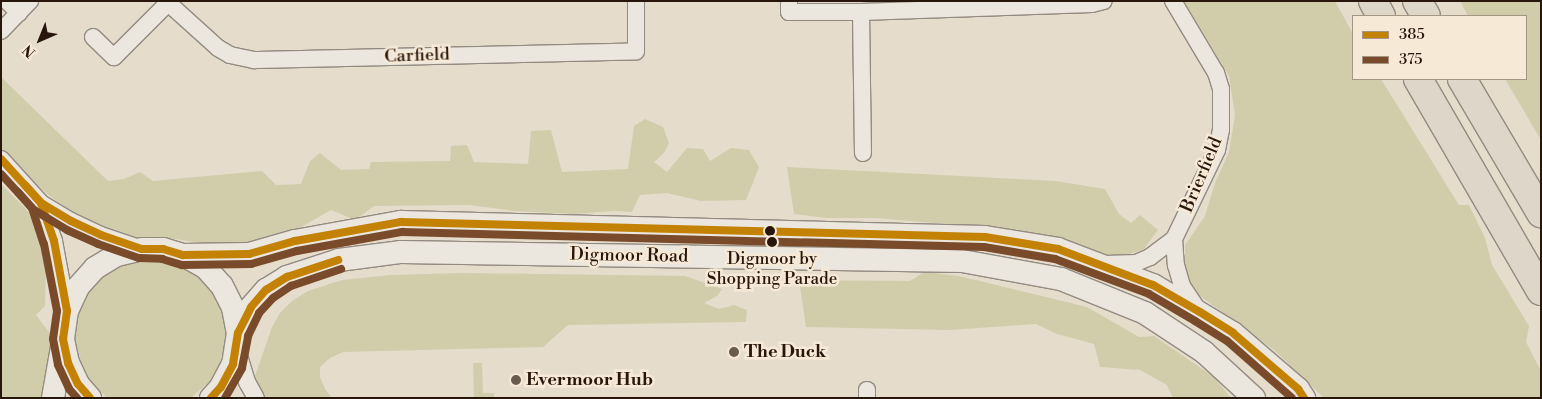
<!DOCTYPE html>
<html>
<head>
<meta charset="utf-8">
<style>
  body { margin:0 }
  #map { position:relative; width:1542px; height:399px; overflow:hidden; background:#e6dccc; font-family:"Libre Bodoni",serif }
  div>[style] { position:absolute }
  [style*='--x'] { left:calc(var(--x)*1px); top:calc(var(--y)*1px); width:calc(var(--w)*1px); rotate:calc(var(--a)*1deg) }
  .green>* { inset:0; background:#d1cdab }
  .roads { filter:drop-shadow(1px 0 #938b81) drop-shadow(-1px 0 #938b81) drop-shadow(0 1px #938b81) drop-shadow(0 -1px #938b81) }
  .street>* { height:16px; margin:-8px; padding:0 8px; transform-origin:8px; border-radius:8px; background:#ebe6de }
  .secondary>* { height:22px; margin:-11px; padding:0 11px; transform-origin:11px; border-radius:11px; background:#ebe6de }
  .highway>* { height:28px; margin:-14px; padding:0 14px; transform-origin:14px; border-radius:14px; background:#ded6c9 }
  .bus-1>* { height:8px; margin:-4px; padding:0 4px; transform-origin:4px; border-radius:4px; background:#c38203 }
  .bus-2>* { height:8px; margin:-4px; padding:0 4px; transform-origin:4px; border-radius:4px; background:#7a4b2a }
  .dots>* { width:14px; height:14px; translate:-50% -50%; box-sizing:border-box; border:2px solid #f6ead7; border-radius:50% }
  span { translate:-50% -50%; white-space:nowrap; text-align:center; line-height:1.15; -webkit-text-stroke:5px #f6ead7; paint-order:stroke }
  .bus-label { font-size:17px; color:#28150b }
  .street-label { font-size:18px; color:#28150b }
  .poi-label { font-size:18px; color:#28150b; font-weight:700 }
  .left { translate:0 -50%; text-align:left }
  .frame { position:absolute; inset:0; border:2px solid #28150b; pointer-events:none }
  .legend { position:absolute; left:1352px; top:15px; width:175px; height:65px; box-sizing:border-box; background:#f6ead7; border:1px solid #a49585; margin:0; padding:6px 9px; list-style:none; font-size:15px; color:#28150b }
  .legend li { display:flex; align-items:center; gap:10px; height:25px }
  .legend b { width:25px; border:1px solid #a49585 }
  .north { position:absolute; left:15px; top:15px; width:50px; height:50px; -webkit-text-stroke:4px #f6ead7; paint-order:stroke; rotate:224deg; font-size:14px; font-weight:700; line-height:20px; text-align:center; color:#28150b }
  .north::after { content:''; display:block; margin:auto; width:18px; height:22px; background:#28150b; clip-path:polygon(50% 0,100% 100%,50% 72%,0 100%) }
</style>
</head>
<body>
<div id="map">
  <div class="green">
    <div style="clip-path:polygon(1184px 1px,1335px 1px,1353px 34px,1353px 79px,1381px 79px,1459px 205px,1469px 205px,1485px 238px,1492px 265px,1529px 326px,1526px 342px,1541px 371px,1541px 398px,1324px 398px,1274px 350px,1200px 296px,1188px 280px,1185px 264px,1185px 245px,1205px 216px,1215px 183px,1229px 152px,1235px 115px,1229px 76px)"></div>
    <div style="clip-path:polygon(1460px 1px,1541px 1px,1541px 140px,1505px 79px,1526px 79px,1526px 16px,1468px 16px)"></div>
    <div style="clip-path:polygon(1px 77px,108px 181px,124px 179px,140px 172px,153px 181px,262px 171px,276px 185px,301px 184px,310px 161px,320px 153px,341px 170px,369px 169px,371px 162px,450px 161px,451px 146px,467px 145px,474px 162px,528px 164px,531px 131px,551px 130px,562px 172px,628px 169px,634px 126px,645px 119px,663px 127px,669px 143px,664px 153px,654px 162px,667px 172px,687px 148px,703px 149px,710px 161px,731px 148px,749px 150px,759px 167px,746px 200px,701px 201px,667px 193px,640px 195px,632px 212px,614px 211px,574px 214px,515px 211px,469px 205px,374px 206px,355px 220px,331px 210px,275px 242px,227px 248px,176px 239px,123px 238px,68px 209px,47px 194px,1px 151px)"></div>
    <div style="clip-path:polygon(787px 167px,1056px 181px,1105px 189px,1119px 214px,1131px 223px,1140px 215px,1158px 230px,1144px 249px,1119px 258px,981px 227px,876px 218px,827px 218px,794px 214px)"></div>
    <div style="clip-path:polygon(1px 184px,26px 209px,51px 239px,55px 261px,46px 271px,45px 306px,36px 315px,61px 348px,42px 398px,1px 398px)"></div>
    <div style="clip-path:polygon(159px 259px,178px 264px,195px 274px,209px 288px,219px 305px,225px 324px,225px 344px,220px 363px,211px 380px,191px 398px,107px 398px,87px 378px,77px 358px,73px 337px,75px 315px,84px 295px,98px 278px,116px 266px,137px 260px)"></div>
    <div style="clip-path:polygon(924px 272px,959px 276px,1087px 307px,1139px 337px,1154px 336px,1214px 377px,1231px 398px,1173px 398px,1167px 385px,1140px 370px,1100px 367px,1094px 344px,1057px 334px,1036px 324px,949px 330px,806px 327px,799px 280px,910px 281px)"></div>
    <div style="clip-path:polygon(462px 273px,685px 276px,722px 289px,717px 296px,704px 303px,719px 309px,734px 305px,747px 310px,746px 322px,568px 325px,543px 347px,343px 352px,330px 358px,320px 367px,320px 377px,325px 389px,332px 398px,259px 398px,255px 376px,272px 327px,280px 313px,292px 301px,308px 291px,342px 280px,391px 275px)"></div>
    <div style="clip-path:polygon(473px 363px,482px 363px,483px 393px,494px 393px,494px 398px,474px 398px)"></div>
  </div>
  <div class="roads">
    <div class="street">
      <div style="--x:7;--y:1;--w:17;--a:45"></div>
      <div style="--x:166;--y:1;--w:70;--a:42.1"></div>
      <div style="--x:218;--y:48;--w:14;--a:30"></div>
      <div style="--x:230;--y:55;--w:25;--a:12"></div>
      <div style="--x:254;--y:60;--w:382;--a:-1.3"></div>
      <div style="--x:636;--y:51;--w:50;--a:-90"></div>
      <div style="--x:789;--y:1;--w:11;--a:90"></div>
      <div style="--x:789;--y:12;--w:72;--a:0"></div>
      <div style="--x:861;--y:12;--w:231;--a:-2"></div>
      <div style="--x:1092;--y:4;--w:12;--a:-14"></div>
      <div style="--x:861;--y:12;--w:141;--a:89.2"></div>
      <div style="--x:1;--y:31;--w:42;--a:-46"></div>
      <div style="--x:93;--y:37;--w:29;--a:44"></div>
      <div style="--x:114;--y:57;--w:76;--a:-45"></div>
      <div style="--x:1;--y:159;--w:59;--a:47.7"></div>
      <div style="--x:41;--y:203;--w:35;--a:31"></div>
      <div style="--x:71;--y:221;--w:33;--a:25"></div>
      <div style="--x:101;--y:235;--w:43;--a:18.9"></div>
      <div style="--x:41;--y:203;--w:40;--a:71.1"></div>
      <div style="--x:54;--y:241;--w:71;--a:79.5"></div>
      <div style="--x:1174;--y:239;--w:26;--a:86"></div>
      <div style="--x:1176;--y:265;--w:22;--a:74"></div>
      <div style="--x:1182;--y:286;--w:27;--a:56"></div>
      <div style="--x:1106;--y:264;--w:30;--a:-2"></div>
      <div style="--x:1136;--y:263;--w:15;--a:-23"></div>
      <div style="--x:1150;--y:257;--w:30;--a:-37"></div>
      <div style="--x:1174;--y:239;--w:99;--a:-64.2"></div>
      <div style="--x:1217;--y:150;--w:20;--a:-79"></div>
      <div style="--x:1221;--y:130;--w:41;--a:-90"></div>
      <div style="--x:1221;--y:89;--w:17;--a:-107"></div>
      <div style="--x:1216;--y:73;--w:84;--a:-120.8"></div>
      <div style="--x:237;--y:349;--w:34;--a:73"></div>
      <div style="--x:247;--y:382;--w:18;--a:61"></div>
      <div style="--x:867;--y:398;--w:8;--a:-90"></div>
    </div>
    <div class="secondary">
      <div style="--x:183;--y:255;--w:66;--a:-0.9"></div>
      <div style="--x:249;--y:254;--w:48;--a:-15.8"></div>
      <div style="--x:295;--y:241;--w:108;--a:-10.2"></div>
      <div style="--x:401;--y:222;--w:584;--a:1.47"></div>
      <div style="--x:985;--y:237;--w:74;--a:9.3"></div>
      <div style="--x:1058;--y:249;--w:102;--a:20.8"></div>
      <div style="--x:1153;--y:285;--w:93;--a:31"></div>
      <div style="--x:1233;--y:333;--w:86;--a:40.7"></div>
      <div style="--x:1298;--y:389;--w:11;--a:56"></div>
      <div style="--x:238;--y:333;--w:29;--a:-63"></div>
      <div style="--x:251;--y:307;--w:23;--a:-49"></div>
      <div style="--x:266;--y:290;--w:25;--a:-32"></div>
      <div style="--x:287;--y:277;--w:55;--a:-18.1"></div>
      <div style="--x:339;--y:260;--w:63;--a:-7.4"></div>
      <div style="--x:401;--y:252;--w:561;--a:0.92"></div>
      <div style="--x:962;--y:261;--w:101;--a:10.3"></div>
      <div style="--x:1061;--y:279;--w:91;--a:22"></div>
      <div style="--x:1145;--y:313;--w:71;--a:33.5"></div>
      <div style="--x:1204;--y:352;--w:68;--a:42.6"></div>
      <div style="--x:53;--y:398;--w:52;--a:-80"></div>
      <div style="--x:90;--y:398;--w:18;--a:-131"></div>
      <div style="--x:78;--y:384;--w:23;--a:-115"></div>
      <div style="--x:68;--y:363;--w:25;--a:-102"></div>
      <div style="--x:63;--y:339;--w:28;--a:-82"></div>
      <div style="--x:67;--y:311;--w:26;--a:-65"></div>
      <div style="--x:78;--y:287;--w:25;--a:-48"></div>
      <div style="--x:95;--y:268;--w:26;--a:-31"></div>
      <div style="--x:117;--y:255;--w:26;--a:-13"></div>
      <div style="--x:142;--y:249;--w:21;--a:0"></div>
      <div style="--x:163;--y:249;--w:21;--a:17"></div>
      <div style="--x:183;--y:255;--w:25;--a:29"></div>
      <div style="--x:205;--y:267;--w:25;--a:48"></div>
      <div style="--x:222;--y:286;--w:25;--a:63"></div>
      <div style="--x:233;--y:308;--w:25;--a:79"></div>
      <div style="--x:238;--y:333;--w:31;--a:99"></div>
      <div style="--x:233;--y:364;--w:26;--a:118"></div>
      <div style="--x:221;--y:387;--w:15;--a:132"></div>
    </div>
    <div class="highway">
      <div style="--x:1373;--y:1;--w:17;--a:62"></div>
      <div style="--x:1417;--y:1;--w:17;--a:59"></div>
      <div style="--x:1418;--y:79;--w:245;--a:59.9"></div>
      <div style="--x:1462;--y:79;--w:156;--a:59.5"></div>
    </div>
  </div>
  <div class="bus-1">
    <div style="--x:1;--y:159;--w:59;--a:47.7"></div>
    <div style="--x:41;--y:203;--w:35;--a:31"></div>
    <div style="--x:71;--y:221;--w:33;--a:25"></div>
    <div style="--x:101;--y:235;--w:43;--a:18.9"></div>
    <div style="--x:142;--y:249;--w:21;--a:0"></div>
    <div style="--x:163;--y:249;--w:21;--a:17"></div>
    <div style="--x:183;--y:255;--w:66;--a:-0.9"></div>
    <div style="--x:249;--y:254;--w:48;--a:-15.8"></div>
    <div style="--x:295;--y:241;--w:108;--a:-10.2"></div>
    <div style="--x:401;--y:222;--w:584;--a:1.47"></div>
    <div style="--x:985;--y:237;--w:74;--a:9.3"></div>
    <div style="--x:1058;--y:249;--w:102;--a:20.8"></div>
    <div style="--x:1153;--y:285;--w:54;--a:29.9"></div>
    <div style="--x:1200;--y:312;--w:39;--a:32"></div>
    <div style="--x:1233;--y:333;--w:86;--a:40.7"></div>
    <div style="--x:1298;--y:389;--w:11;--a:56"></div>
    <div style="--x:25;--y:185;--w:24;--a:48"></div>
    <div style="--x:41;--y:203;--w:40;--a:71.1"></div>
    <div style="--x:54;--y:241;--w:71;--a:79.5"></div>
    <div style="--x:67;--y:311;--w:28;--a:98"></div>
    <div style="--x:63;--y:339;--w:25;--a:78"></div>
    <div style="--x:68;--y:363;--w:23;--a:65"></div>
    <div style="--x:78;--y:384;--w:18;--a:49"></div>
    <div style="--x:211;--y:398;--w:15;--a:-48"></div>
    <div style="--x:221;--y:387;--w:26;--a:-62"></div>
    <div style="--x:233;--y:364;--w:31;--a:-81"></div>
    <div style="--x:238;--y:333;--w:29;--a:-63"></div>
    <div style="--x:251;--y:307;--w:23;--a:-49"></div>
    <div style="--x:266;--y:290;--w:25;--a:-32"></div>
    <div style="--x:287;--y:277;--w:54;--a:-18.4"></div>
  </div>
  <div class="bus-2">
    <div style="--x:1;--y:174;--w:49;--a:47.5"></div>
    <div style="--x:34;--y:210;--w:39;--a:31"></div>
    <div style="--x:67;--y:230;--w:34;--a:24"></div>
    <div style="--x:98;--y:244;--w:43;--a:18.9"></div>
    <div style="--x:139;--y:258;--w:23;--a:2"></div>
    <div style="--x:162;--y:259;--w:21;--a:17"></div>
    <div style="--x:182;--y:265;--w:69;--a:-0.8"></div>
    <div style="--x:251;--y:264;--w:48;--a:-15.8"></div>
    <div style="--x:297;--y:251;--w:107;--a:-10.3"></div>
    <div style="--x:402;--y:232;--w:582;--a:1.48"></div>
    <div style="--x:984;--y:247;--w:72;--a:9.6"></div>
    <div style="--x:1055;--y:259;--w:100;--a:20.4"></div>
    <div style="--x:1149;--y:294;--w:53;--a:30.4"></div>
    <div style="--x:1195;--y:321;--w:38;--a:32"></div>
    <div style="--x:1227;--y:341;--w:86;--a:41.2"></div>
    <div style="--x:18;--y:192;--w:21;--a:49"></div>
    <div style="--x:32;--y:208;--w:38;--a:72"></div>
    <div style="--x:44;--y:244;--w:68;--a:79"></div>
    <div style="--x:57;--y:311;--w:28;--a:98"></div>
    <div style="--x:53;--y:339;--w:26;--a:79"></div>
    <div style="--x:58;--y:365;--w:26;--a:65"></div>
    <div style="--x:69;--y:389;--w:12;--a:48"></div>
    <div style="--x:225;--y:398;--w:34;--a:-60"></div>
    <div style="--x:242;--y:368;--w:33;--a:-79"></div>
    <div style="--x:248;--y:336;--w:25;--a:-64"></div>
    <div style="--x:259;--y:313;--w:21;--a:-47"></div>
    <div style="--x:273;--y:298;--w:22;--a:-34"></div>
    <div style="--x:291;--y:286;--w:53;--a:-18.8"></div>
  </div>
  <div class="dots">
    <div style="left:770px;top:231px;background:#28150b"></div>
    <div style="left:772px;top:242px;background:#28150b"></div>
    <div style="left:734px;top:352px;background:#6a5b4f"></div>
    <div style="left:516px;top:380px;background:#6a5b4f"></div>
  </div>
  <div class="bus-label">
    <span style="left:772px;top:270px">Digmoor by<br>Shopping Parade</span>
  </div>
  <div class="street-label">
    <span style="left:417px;top:56px;rotate:-2deg">Carfield</span>
    <span style="left:1202px;top:175px;rotate:-67deg">Brierfield</span>
    <span style="left:629px;top:256px;rotate:1deg">Digmoor Road</span>
  </div>
  <div class="poi-label">
    <span class="left" style="left:744px;top:352px">The Duck</span>
    <span class="left" style="left:526px;top:380px">Evermoor Hub</span>
  </div>
  <div class="frame"></div>
  <ul class="legend">
  <li><b style="height:6px;background:#c38203"></b>385</li>
  <li><b style="height:6px;background:#7a4b2a"></b>375</li>
  </ul>
  <div class="north">N</div>
</div>
</body>
</html>
